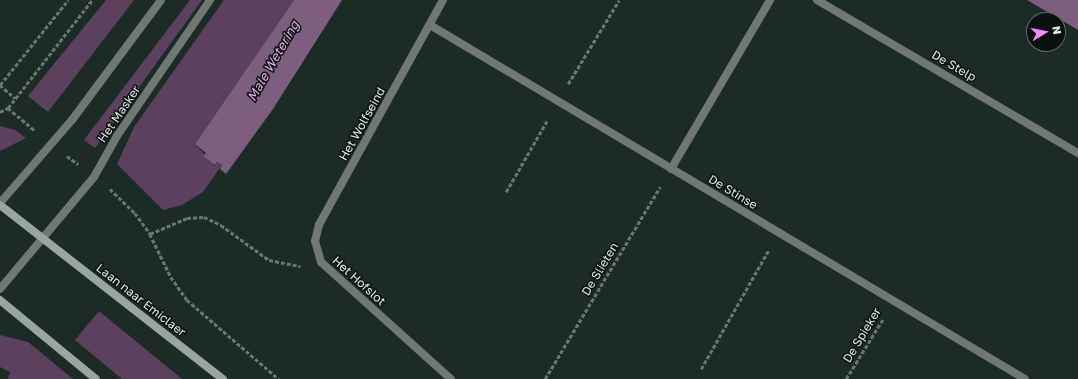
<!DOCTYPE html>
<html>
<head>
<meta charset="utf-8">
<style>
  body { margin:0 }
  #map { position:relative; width:1078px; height:379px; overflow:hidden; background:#1c2b26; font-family:"Golos Text",sans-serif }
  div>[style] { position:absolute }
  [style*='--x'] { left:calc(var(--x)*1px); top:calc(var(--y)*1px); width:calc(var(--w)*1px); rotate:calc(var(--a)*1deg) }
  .green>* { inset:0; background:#5c415f }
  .water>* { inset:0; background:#7d5e7f }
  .path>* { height:2.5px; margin-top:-1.25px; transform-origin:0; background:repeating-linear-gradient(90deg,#697672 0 4px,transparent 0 6px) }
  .minor>* { height:8px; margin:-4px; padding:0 4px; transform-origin:4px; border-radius:4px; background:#707775 }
  .tertiary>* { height:8px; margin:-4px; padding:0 4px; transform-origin:4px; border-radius:4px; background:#707775 }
  .secondary>* { height:8px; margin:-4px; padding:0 4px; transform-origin:4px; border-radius:4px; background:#99a5a1 }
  span { translate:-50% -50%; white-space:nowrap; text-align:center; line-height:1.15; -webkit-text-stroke:3px #0b1110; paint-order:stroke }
  .street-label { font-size:12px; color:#e3ece9 }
  .water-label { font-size:13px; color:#e3b1e8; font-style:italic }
  .north { position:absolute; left:1026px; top:12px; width:40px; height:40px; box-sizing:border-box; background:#0b1110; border:1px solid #616967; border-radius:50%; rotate:80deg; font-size:11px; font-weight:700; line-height:16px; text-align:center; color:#e3ece9 }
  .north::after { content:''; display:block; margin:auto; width:14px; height:18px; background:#ee8cf8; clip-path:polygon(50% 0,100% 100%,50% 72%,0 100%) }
</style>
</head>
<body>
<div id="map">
  <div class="green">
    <div style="clip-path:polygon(106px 0,134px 0,48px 112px,28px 96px)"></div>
    <div style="clip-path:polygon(190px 0,202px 0,95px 148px,84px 140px)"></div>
    <div style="clip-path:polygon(224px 0,294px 0,195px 144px,215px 166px,217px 162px,222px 165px,203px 192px,182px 205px,163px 210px,117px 164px,134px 127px)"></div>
    <div style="clip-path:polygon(0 126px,15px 130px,26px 138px,0 151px)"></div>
    <div style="clip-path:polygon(99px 311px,182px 379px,122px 379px,75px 340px)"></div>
    <div style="clip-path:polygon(0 335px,28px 342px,73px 379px,8px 379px,10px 372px,0 367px)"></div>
  </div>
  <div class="water">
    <div style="clip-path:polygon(294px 0,342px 0,273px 109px,226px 174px,220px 169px,222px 165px,217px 162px,215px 165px,203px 156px,206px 153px,195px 144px)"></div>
    <div style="clip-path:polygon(1027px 0,1078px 0,1078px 30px)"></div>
  </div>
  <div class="path">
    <div style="--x:568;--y:84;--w:98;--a:-58.7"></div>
    <div style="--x:0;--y:85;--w:109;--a:-51.3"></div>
    <div style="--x:0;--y:85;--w:20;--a:41"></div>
    <div style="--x:8;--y:108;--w:35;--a:40"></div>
    <div style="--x:0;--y:112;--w:9;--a:-27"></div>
    <div style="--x:8;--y:108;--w:137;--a:-52.1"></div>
    <div style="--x:67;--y:156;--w:14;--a:36"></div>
    <div style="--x:110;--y:189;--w:35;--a:44"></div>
    <div style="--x:135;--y:213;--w:26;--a:54"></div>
    <div style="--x:150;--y:234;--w:48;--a:64"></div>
    <div style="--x:171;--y:277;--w:28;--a:55"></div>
    <div style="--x:187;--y:300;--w:121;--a:40.7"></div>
    <div style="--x:506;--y:192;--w:84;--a:-60.1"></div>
    <div style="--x:150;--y:234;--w:40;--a:-23.4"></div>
    <div style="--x:187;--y:218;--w:17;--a:-3"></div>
    <div style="--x:204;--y:217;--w:19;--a:25"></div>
    <div style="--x:221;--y:225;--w:59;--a:36.1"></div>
    <div style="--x:269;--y:260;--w:32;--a:11"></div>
    <div style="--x:701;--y:369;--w:136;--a:-60.4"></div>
    <div style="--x:545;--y:379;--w:224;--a:-59.1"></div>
    <div style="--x:846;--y:379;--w:70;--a:-58.3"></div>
  </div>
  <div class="minor">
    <div style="--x:443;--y:0;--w:257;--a:118.9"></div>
    <div style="--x:319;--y:225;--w:16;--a:104"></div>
    <div style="--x:315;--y:241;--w:22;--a:74"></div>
    <div style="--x:321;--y:262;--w:175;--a:42"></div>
    <div style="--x:817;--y:0;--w:303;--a:30.4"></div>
    <div style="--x:430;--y:25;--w:692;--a:30.75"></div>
    <div style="--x:671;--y:169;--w:196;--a:-59.6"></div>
  </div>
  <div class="tertiary">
    <div style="--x:0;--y:203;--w:110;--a:-49.1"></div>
    <div style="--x:72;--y:120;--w:149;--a:-53.4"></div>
    <div style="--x:0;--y:289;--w:146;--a:-50"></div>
    <div style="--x:94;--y:177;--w:47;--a:-60.7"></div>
    <div style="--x:117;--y:136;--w:165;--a:-55.6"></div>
  </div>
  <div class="secondary">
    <div style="--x:0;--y:205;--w:283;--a:38"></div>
    <div style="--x:0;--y:300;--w:124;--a:39.5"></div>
  </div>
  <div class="street-label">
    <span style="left:954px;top:66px;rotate:30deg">De Stelp</span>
    <span style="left:119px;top:114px;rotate:-56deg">Het Masker</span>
    <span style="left:362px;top:124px;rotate:-61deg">Het Wolfseind</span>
    <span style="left:733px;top:192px;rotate:31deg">De Stinse</span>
    <span style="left:600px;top:269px;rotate:-59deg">De Slieten</span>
    <span style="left:359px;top:281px;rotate:42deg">Het Hofslot</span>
    <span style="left:141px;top:300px;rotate:38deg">Laan naar Emiclaer</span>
    <span style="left:862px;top:335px;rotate:-59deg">De Spieker</span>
  </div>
  <div class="water-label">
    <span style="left:273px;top:61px;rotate:-60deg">Male Wetering</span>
  </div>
  <div class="north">N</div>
</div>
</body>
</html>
